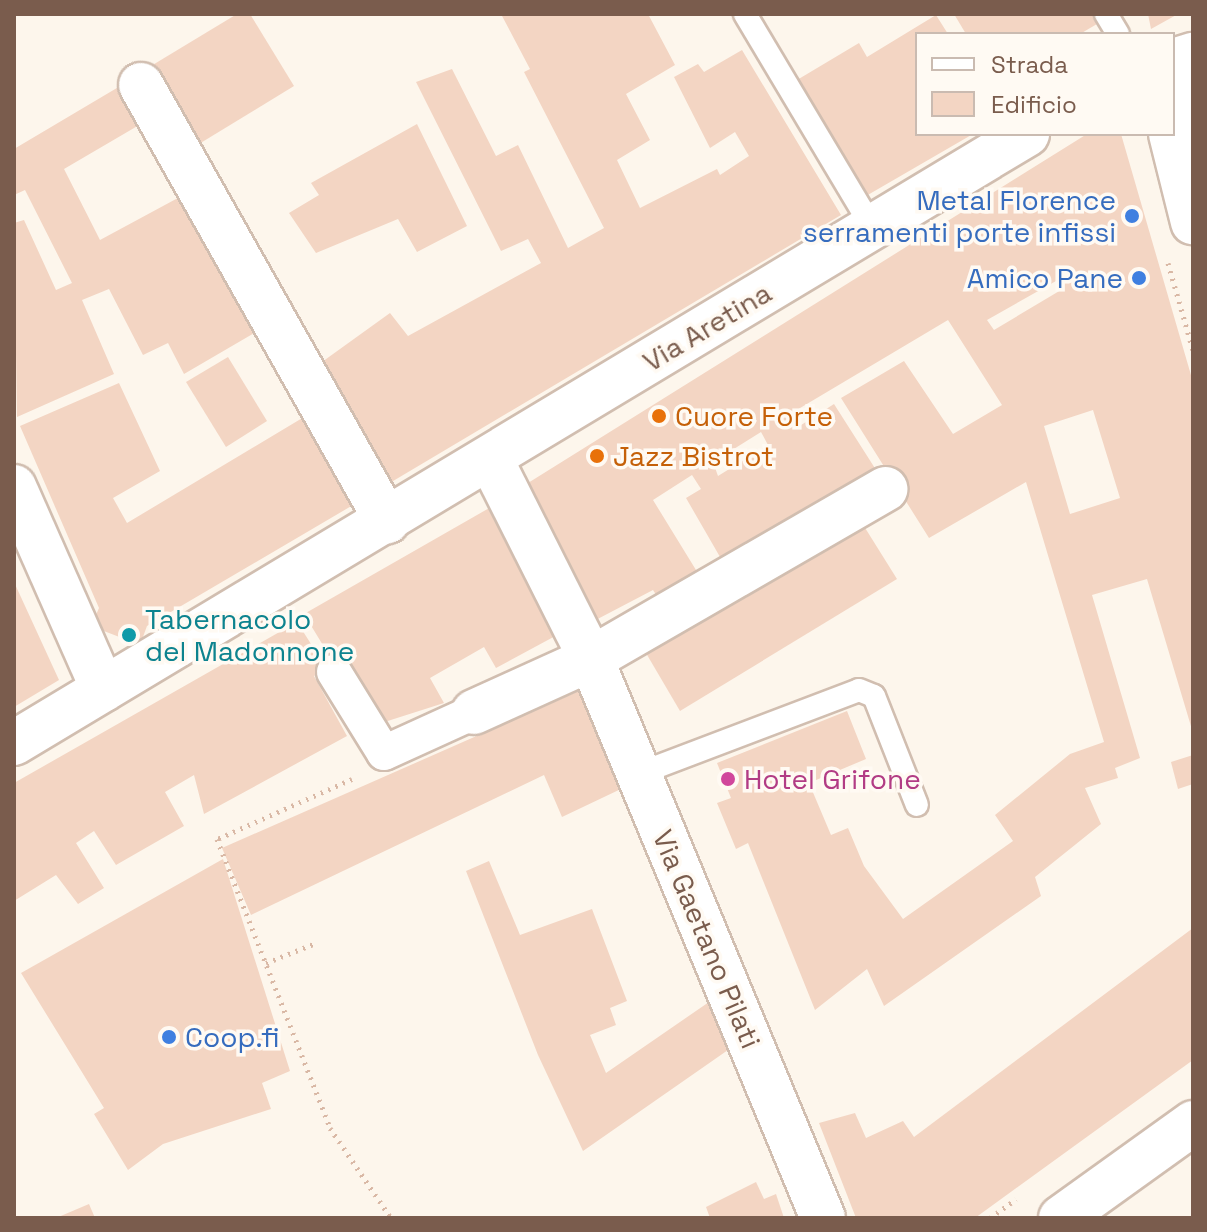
<!DOCTYPE html>
<html>
<head>
<meta charset="utf-8">
<style>
  body { margin:0 }
  #map { position:relative; width:1207px; height:1232px; overflow:hidden; background:#fdf6ec; font-family:"Space Grotesk",sans-serif }
  div>[style] { position:absolute }
  [style*='--x'] { left:calc(var(--x)*1px); top:calc(var(--y)*1px); width:calc(var(--w)*1px); rotate:calc(var(--a)*1deg) }
  .building>* { inset:0; background:#f3d5c3 }
  .path>* { height:5px; margin-top:-2.5px; transform-origin:0; background:repeating-linear-gradient(90deg,#d9b8a5 0 2px,transparent 0 8px) }
  .roads { filter:drop-shadow(2px 0 #d1beb0) drop-shadow(-2px 0 #d1beb0) drop-shadow(0 2px #d1beb0) drop-shadow(0 -2px #d1beb0) }
  .service>* { height:22px; margin:-11px; padding:0 11px; transform-origin:11px; border-radius:11px; background:#fff }
  .pedestrian>* { height:34px; margin:-17px; padding:0 17px; transform-origin:17px; border-radius:17px; background:#fff }
  .minor>* { height:44px; margin:-22px; padding:0 22px; transform-origin:22px; border-radius:22px; background:#fff }
  .tertiary>* { height:44px; margin:-22px; padding:0 22px; transform-origin:22px; border-radius:22px; background:#fff }
  .dots>* { width:22px; height:22px; translate:-50% -50%; box-sizing:border-box; border:4px solid #fffaf3; border-radius:50% }
  span { translate:-50% -50%; white-space:nowrap; text-align:center; line-height:1.15; -webkit-text-stroke:7px #fffaf3; paint-order:stroke }
  .shop-label { font-size:28px; color:#366cbe }
  .right { translate:-100% -50%; text-align:right }
  .left { translate:0 -50%; text-align:left }
  .street-label { font-size:28px; color:#7a5c4d }
  .food-label { font-size:28px; color:#c56008 }
  .culture-label { font-size:28px; color:#0d838f }
  .hotel-label { font-size:28px; color:#b23c85 }
  .frame { position:absolute; inset:0; border:16px solid #7a5c4d; pointer-events:none }
  .legend { position:absolute; left:915px; top:32px; width:260px; height:104px; box-sizing:border-box; background:#fffaf3; border:2px solid #cabbb1; margin:0; padding:10px 14px; list-style:none; font-size:24px; color:#7a5c4d }
  .legend li { display:flex; align-items:center; gap:16px; height:40px }
  .legend b { width:40px; border:2px solid #cabbb1 }
</style>
</head>
<body>
<div id="map">
  <div class="building">
    <div style="clip-path:polygon(237px 14px,250px 14px,294px 86px,194px 147px,146px 69px)"></div>
    <div style="clip-path:polygon(501px 14px,648px 14px,675px 65px,626px 94px,650px 140px,617px 160px,640px 208px,717px 169px,720px 175px,749px 156px,735px 132px,710px 148px,674px 77px,698px 64px,704px 72px,742px 50px,841px 215px,383px 487px,315px 367px,390px 313px,408px 336px,541px 263px,528px 239px,501px 251px,416px 82px,452px 69px,496px 156px,518px 145px,568px 248px,604px 228px,524px 72px,530px 69px)"></div>
    <div style="clip-path:polygon(954px 14px,1097px 14px,1102px 21px,1080px 34px,966px 34px)"></div>
    <div style="clip-path:polygon(1148px 14px,1178px 14px,1151px 29px)"></div>
    <div style="clip-path:polygon(936px 15px,948px 34px,917px 34px,917px 134px,973px 134px,866px 196px,797px 80px,859px 43px,867px 57px)"></div>
    <div style="clip-path:polygon(127px 82px,146px 121px,64px 169px,100px 240px,189px 192px,268px 325px,184px 374px,168px 343px,143px 355px,109px 289px,82px 300px,114px 374px,17px 417px,14px 223px,24px 220px,56px 290px,72px 283px,25px 190px,14px 195px,14px 149px)"></div>
    <div style="clip-path:polygon(417px 124px,467px 226px,417px 252px,398px 219px,316px 253px,289px 213px,319px 195px,311px 183px)"></div>
    <div style="clip-path:polygon(evenodd,1087px 134px,1121px 134px,1193px 382px,1193px 733px,1147px 579px,1092px 595px,1140px 758px,1115px 768px,1118px 778px,1085px 788px,1101px 824px,1035px 877px,1041px 896px,884px 1006px,867px 969px,815px 1010px,748px 843px,736px 849px,717px 803px,731px 798px,717px 763px,847px 711px,866px 759px,809px 783px,831px 835px,848px 828px,864px 866px,903px 919px,1013px 841px,995px 815px,1070px 754px,1104px 742px,1026px 482px,929px 538px,841px 398px,904px 361px,953px 434px,1002px 405px,948px 320px,790px 414px,798px 427px,834px 404px,878px 473px,731px 576px,686px 498px,701px 489px,692px 475px,653px 500px,704px 583px,664px 607px,653px 590px,590px 623px,520px 488px,1087px 134px,1056px 281px,1061px 290px,994px 330px,987px 320px,1056px 281px,1087px 134px,1093px 410px,1120px 498px,1070px 514px,1044px 426px,1093px 410px,1087px 134px,761px 432px,768px 445px,718px 476px,713px 462px,761px 432px)"></div>
    <div style="clip-path:polygon(228px 357px,267px 421px,226px 447px,186px 382px)"></div>
    <div style="clip-path:polygon(119px 383px,160px 471px,113px 498px,127px 523px,314px 411px,365px 498px,147px 626px,140px 645px,91px 626px,99px 608px,20px 426px)"></div>
    <div style="clip-path:polygon(498px 503px,559px 634px,496px 668px,484px 647px,430px 678px,444px 703px,372px 726px,304px 614px)"></div>
    <div style="clip-path:polygon(862px 523px,897px 579px,680px 711px,643px 648px)"></div>
    <div style="clip-path:polygon(14px 582px,59px 680px,14px 707px)"></div>
    <div style="clip-path:polygon(297px 622px,327px 669px,314px 676px,347px 736px,204px 814px,194px 775px,165px 792px,184px 826px,116px 865px,94px 831px,76px 843px,104px 888px,78px 904px,56px 875px,14px 901px,14px 783px)"></div>
    <div style="clip-path:polygon(579px 691px,623px 788px,562px 817px,544px 775px,251px 915px,222px 848px)"></div>
    <div style="clip-path:polygon(1193px 755px,1193px 784px,1178px 789px,1171px 762px)"></div>
    <div style="clip-path:polygon(223px 859px,290px 1071px,262px 1083px,271px 1109px,163px 1144px,128px 1170px,94px 1114px,104px 1108px,21px 973px)"></div>
    <div style="clip-path:polygon(489px 861px,520px 935px,592px 909px,627px 1001px,610px 1008px,616px 1025px,590px 1035px,606px 1073px,709px 1002px,728px 1050px,583px 1151px,538px 1055px,466px 871px)"></div>
    <div style="clip-path:polygon(1193px 928px,1193px 1060px,975px 1218px,856px 1218px,819px 1123px,855px 1113px,866px 1138px,903px 1121px,914px 1137px)"></div>
    <div style="clip-path:polygon(756px 1182px,764px 1199px,776px 1194px,784px 1218px,710px 1218px,706px 1207px)"></div>
    <div style="clip-path:polygon(89px 1204px,95px 1218px,56px 1218px)"></div>
  </div>
  <div class="path">
    <div style="--x:1168;--y:263;--w:91;--a:74"></div>
    <div style="--x:352;--y:779;--w:148;--a:156"></div>
    <div style="--x:217;--y:839;--w:310;--a:68.6"></div>
    <div style="--x:330;--y:1128;--w:109;--a:55.9"></div>
    <div style="--x:266;--y:963;--w:54;--a:-21.8"></div>
    <div style="--x:990;--y:1218;--w:32;--a:-36"></div>
  </div>
  <div class="roads">
    <div class="service">
      <div style="--x:745;--y:14;--w:248;--a:59.2"></div>
      <div style="--x:1106;--y:14;--w:23;--a:59"></div>
      <div style="--x:638;--y:774;--w:236;--a:-20.8"></div>
      <div style="--x:859;--y:690;--w:16;--a:22"></div>
      <div style="--x:874;--y:696;--w:117;--a:68.5"></div>
    </div>
    <div class="pedestrian">
      <div style="--x:334;--y:672;--w:95;--a:58.3"></div>
      <div style="--x:384;--y:753;--w:99;--a:-24.5"></div>
    </div>
    <div class="minor">
      <div style="--x:141;--y:85;--w:501;--a:60.57"></div>
      <div style="--x:1173;--y:124;--w:49;--a:-66"></div>
      <div style="--x:1171;--y:134;--w:91;--a:76"></div>
      <div style="--x:491;--y:460;--w:223;--a:63.3"></div>
      <div style="--x:591;--y:659;--w:605;--a:67.46"></div>
      <div style="--x:14;--y:487;--w:221;--a:66.2"></div>
      <div style="--x:474;--y:712;--w:128;--a:-24.4"></div>
      <div style="--x:591;--y:659;--w:340;--a:-30"></div>
      <div style="--x:1061;--y:1218;--w:163;--a:-35.7"></div>
    </div>
    <div class="tertiary">
      <div style="--x:1173;--y:61;--w:21;--a:-17"></div>
      <div style="--x:14;--y:743;--w:1182;--a:-31.01"></div>
    </div>
  </div>
  <div class="dots">
    <div style="left:1132px;top:216px;background:#3f7fe0"></div>
    <div style="left:1139px;top:278px;background:#3f7fe0"></div>
    <div style="left:659px;top:416px;background:#e8710a"></div>
    <div style="left:597px;top:456px;background:#e8710a"></div>
    <div style="left:129px;top:635px;background:#0f9aa8"></div>
    <div style="left:728px;top:779px;background:#d1479c"></div>
    <div style="left:169px;top:1037px;background:#3f7fe0"></div>
  </div>
  <div class="shop-label">
    <span class="right" style="left:1116px;top:216px">Metal Florence<br>serramenti porte infissi</span>
    <span class="right" style="left:1123px;top:278px">Amico Pane</span>
    <span class="left" style="left:185px;top:1037px">Coop.fi</span>
  </div>
  <div class="street-label">
    <span style="left:707px;top:327px;rotate:-31deg">Via Aretina</span>
    <span style="left:707px;top:939px;rotate:67deg">Via Gaetano Pilati</span>
  </div>
  <div class="food-label">
    <span class="left" style="left:675px;top:416px">Cuore Forte</span>
    <span class="left" style="left:613px;top:456px">Jazz Bistrot</span>
  </div>
  <div class="culture-label">
    <span class="left" style="left:145px;top:635px">Tabernacolo<br>del Madonnone</span>
  </div>
  <div class="hotel-label">
    <span class="left" style="left:744px;top:779px">Hotel Grifone</span>
  </div>
  <div class="frame"></div>
  <ul class="legend">
  <li><b style="height:10px;background:#fff"></b>Strada</li>
  <li><b style="height:22px;background:#f3d5c3"></b>Edificio</li>
  </ul>
</div>
</body>
</html>
